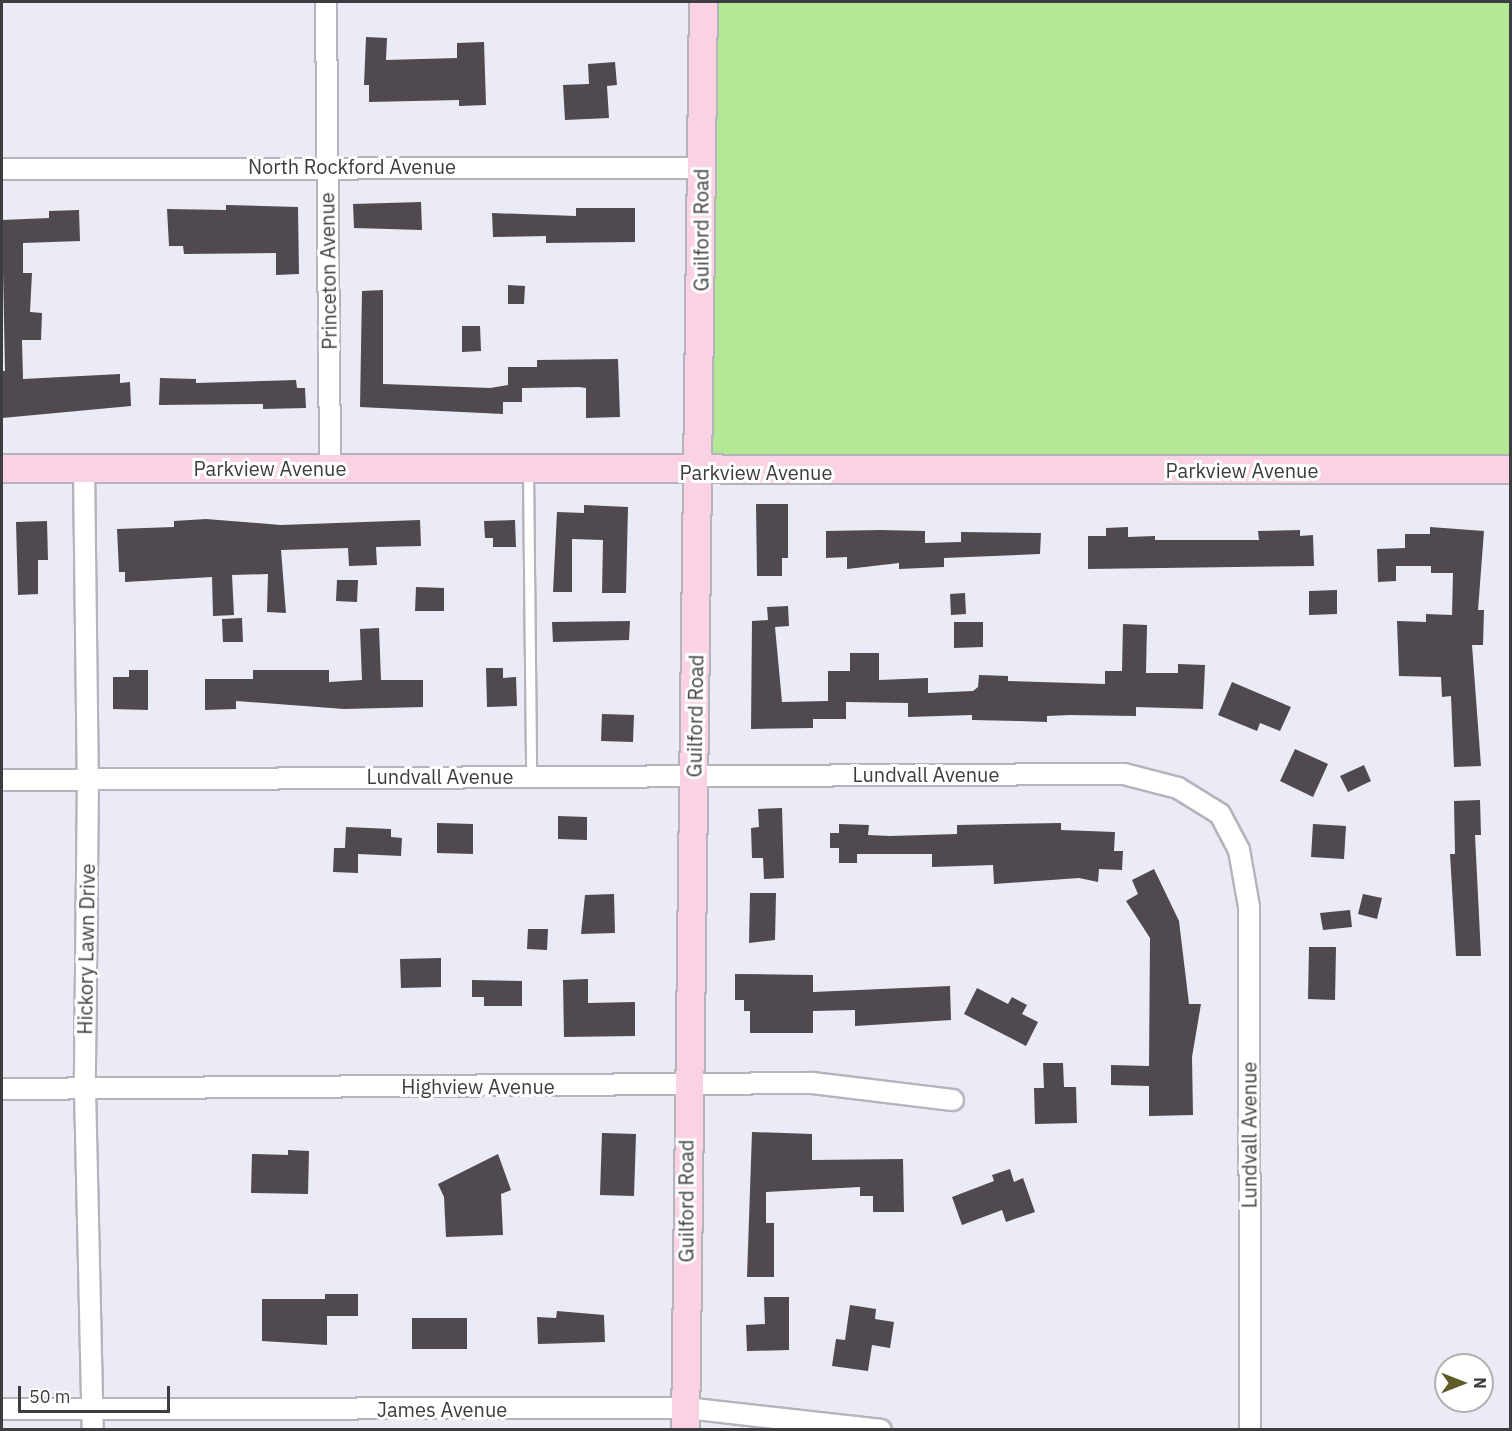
<!DOCTYPE html>
<html>
<head>
<meta charset="utf-8">
<style>
  body { margin:0 }
  #map { position:relative; width:1512px; height:1431px; overflow:hidden; background:#eaebf4; font-family:"IBM Plex Sans",sans-serif }
  div>[style] { position:absolute }
  [style*='--x'] { left:calc(var(--x)*1px); top:calc(var(--y)*1px); width:calc(var(--w)*1px); rotate:calc(var(--a)*1deg) }
  .green>* { inset:0; background:#b3e996 }
  .building>* { inset:0; background:#50494f }
  .roads { filter:drop-shadow(2px 0 #b4b4bd) drop-shadow(-2px 0 #b4b4bd) drop-shadow(0 2px #b4b4bd) drop-shadow(0 -2px #b4b4bd) }
  .lane>* { height:9px; margin:-4.5px; padding:0 4.5px; transform-origin:4.5px; border-radius:4.5px; background:#fff }
  .street>* { height:20px; margin:-10px; padding:0 10px; transform-origin:10px; border-radius:10px; background:#fff }
  .secondary>* { height:27px; margin:-13.5px; padding:0 13.5px; transform-origin:13.5px; border-radius:13.5px; background:#fad2e3 }
  span { translate:-50% -50%; white-space:nowrap; text-align:center; line-height:1.15; -webkit-text-stroke:6px #fff; paint-order:stroke }
  .street-label { font-size:20px; color:#3c3d40 }
  .frame { position:absolute; inset:0; border:3px solid #3c3d40; pointer-events:none }
  .north { position:absolute; left:1434px; top:1353px; width:60px; height:60px; box-sizing:border-box; background:#fff; border:2px solid #b1b1b3; border-radius:50%; rotate:90deg; font-size:16px; font-weight:700; line-height:24px; text-align:center; color:#3c3d40 }
  .north::after { content:''; display:block; margin:auto; width:21px; height:27px; background:#605c28; clip-path:polygon(50% 0,100% 100%,50% 72%,0 100%) }
  .scale { position:absolute; left:18px; top:1386px; width:152px; height:27px; box-sizing:border-box; border:3px solid #3c3d40; border-top:0; padding-left:8px; font-size:18px; line-height:21px; white-space:nowrap; color:#3c3d40; -webkit-text-stroke:4px #fff; paint-order:stroke }
</style>
</head>
<body>
<div id="map">
  <div class="green">
    <div style="clip-path:polygon(717px 2px,1510px 2px,1510px 457px,712px 466px)"></div>
  </div>
  <div class="building">
    <div style="clip-path:polygon(366px 37px,387px 38px,386px 60px,457px 58px,457px 43px,484px 42px,486px 105px,459px 106px,459px 100px,369px 102px,369px 85px,364px 85px)"></div>
    <div style="clip-path:polygon(615px 62px,617px 85px,607px 86px,609px 118px,565px 120px,563px 85px,589px 84px,588px 64px)"></div>
    <div style="clip-path:polygon(421px 202px,422px 230px,354px 228px,353px 204px)"></div>
    <div style="clip-path:polygon(226px 205px,298px 207px,299px 274px,276px 275px,276px 253px,184px 254px,183px 246px,169px 246px,167px 209px,226px 210px)"></div>
    <div style="clip-path:polygon(576px 208px,635px 208px,635px 242px,546px 243px,546px 236px,493px 237px,492px 213px,576px 216px)"></div>
    <div style="clip-path:polygon(79px 210px,80px 241px,23px 243px,23px 273px,32px 273px,30px 312px,42px 313px,41px 340px,22px 340px,23px 379px,120px 374px,120px 383px,130px 382px,131px 406px,2px 418px,2px 371px,5px 371px,2px 220px,49px 218px,49px 211px)"></div>
    <div style="clip-path:polygon(508px 285px,525px 286px,524px 304px,508px 304px)"></div>
    <div style="clip-path:polygon(383px 290px,383px 384px,490px 388px,508px 385px,508px 367px,537px 367px,537px 360px,618px 359px,620px 417px,586px 418px,586px 388px,579px 387px,522px 388px,522px 402px,503px 402px,503px 414px,360px 407px,362px 291px)"></div>
    <div style="clip-path:polygon(462px 326px,480px 326px,481px 351px,462px 352px)"></div>
    <div style="clip-path:polygon(160px 378px,196px 379px,196px 383px,296px 380px,297px 388px,305px 388px,306px 408px,263px 409px,263px 404px,159px 405px)"></div>
    <div style="clip-path:polygon(756px 504px,788px 504px,788px 558px,782px 558px,782px 576px,757px 576px)"></div>
    <div style="clip-path:polygon(584px 505px,628px 507px,626px 593px,602px 593px,603px 540px,572px 539px,572px 592px,553px 592px,557px 512px,584px 513px)"></div>
    <div style="clip-path:polygon(206px 519px,281px 525px,420px 520px,421px 546px,376px 547px,377px 565px,349px 566px,348px 548px,281px 550px,286px 613px,267px 612px,268px 574px,232px 575px,234px 615px,213px 616px,212px 577px,125px 582px,125px 572px,119px 572px,117px 529px,174px 527px,174px 521px)"></div>
    <div style="clip-path:polygon(515px 520px,516px 547px,493px 547px,493px 538px,485px 538px,484px 521px)"></div>
    <div style="clip-path:polygon(47px 521px,48px 560px,38px 560px,38px 594px,18px 595px,16px 522px)"></div>
    <div style="clip-path:polygon(1128px 527px,1128px 537px,1155px 536px,1155px 540px,1259px 540px,1258px 531px,1300px 530px,1300px 536px,1313px 535px,1314px 566px,1088px 569px,1088px 536px,1106px 536px,1106px 528px)"></div>
    <div style="clip-path:polygon(1430px 527px,1484px 531px,1478px 610px,1484px 610px,1483px 645px,1472px 645px,1481px 766px,1454px 767px,1451px 696px,1442px 697px,1441px 677px,1399px 676px,1397px 621px,1426px 622px,1426px 614px,1452px 615px,1453px 573px,1431px 573px,1431px 566px,1396px 566px,1396px 581px,1378px 582px,1377px 549px,1405px 548px,1405px 534px,1430px 534px)"></div>
    <div style="clip-path:polygon(880px 530px,925px 531px,925px 543px,961px 542px,961px 532px,1041px 533px,1040px 554px,944px 558px,944px 567px,899px 569px,899px 563px,847px 569px,847px 557px,826px 558px,826px 531px)"></div>
    <div style="clip-path:polygon(337px 580px,358px 580px,357px 602px,336px 601px)"></div>
    <div style="clip-path:polygon(416px 587px,444px 588px,444px 611px,415px 611px)"></div>
    <div style="clip-path:polygon(1337px 590px,1337px 614px,1309px 615px,1309px 591px)"></div>
    <div style="clip-path:polygon(965px 593px,966px 614px,951px 615px,950px 594px)"></div>
    <div style="clip-path:polygon(788px 606px,789px 626px,775px 627px,782px 702px,828px 701px,828px 671px,850px 671px,850px 653px,879px 653px,879px 680px,928px 678px,928px 693px,973px 691px,978px 687px,979px 675px,1008px 676px,1008px 681px,1105px 684px,1105px 671px,1122px 671px,1123px 624px,1147px 625px,1146px 673px,1178px 673px,1178px 664px,1205px 665px,1203px 709px,1136px 707px,1136px 716px,1070px 715px,1047px 716px,1047px 722px,1019px 721px,972px 720px,972px 715px,908px 717px,908px 703px,846px 702px,846px 719px,813px 719px,813px 728px,751px 729px,752px 621px,768px 620px,767px 607px)"></div>
    <div style="clip-path:polygon(242px 618px,243px 642px,223px 642px,222px 619px)"></div>
    <div style="clip-path:polygon(630px 621px,629px 640px,553px 642px,552px 622px)"></div>
    <div style="clip-path:polygon(954px 622px,983px 622px,983px 647px,954px 648px)"></div>
    <div style="clip-path:polygon(379px 628px,381px 680px,423px 680px,423px 707px,344px 709px,236px 701px,236px 709px,205px 710px,205px 679px,253px 679px,253px 670px,329px 670px,329px 682px,362px 680px,360px 629px)"></div>
    <div style="clip-path:polygon(486px 668px,503px 668px,503px 678px,516px 677px,517px 706px,487px 707px)"></div>
    <div style="clip-path:polygon(129px 670px,148px 670px,148px 710px,113px 709px,113px 677px,129px 677px)"></div>
    <div style="clip-path:polygon(1232px 682px,1291px 707px,1280px 731px,1260px 723px,1257px 731px,1218px 715px)"></div>
    <div style="clip-path:polygon(602px 714px,634px 715px,633px 742px,601px 741px)"></div>
    <div style="clip-path:polygon(1295px 749px,1328px 764px,1313px 797px,1280px 781px)"></div>
    <div style="clip-path:polygon(1364px 765px,1371px 781px,1348px 792px,1340px 776px)"></div>
    <div style="clip-path:polygon(1480px 800px,1481px 835px,1475px 835px,1481px 956px,1456px 956px,1450px 854px,1455px 854px,1454px 801px)"></div>
    <div style="clip-path:polygon(782px 808px,784px 878px,764px 879px,763px 858px,752px 858px,751px 828px,759px 827px,758px 809px)"></div>
    <div style="clip-path:polygon(558px 816px,587px 817px,587px 840px,558px 839px)"></div>
    <div style="clip-path:polygon(437px 823px,473px 824px,473px 854px,437px 853px)"></div>
    <div style="clip-path:polygon(1061px 823px,1061px 830px,1115px 832px,1114px 851px,1123px 851px,1122px 870px,1099px 869px,1098px 882px,1079px 878px,994px 884px,993px 865px,932px 867px,932px 854px,857px 854px,857px 863px,839px 863px,839px 848px,830px 848px,830px 833px,839px 833px,839px 824px,869px 825px,868px 835px,890px 836px,957px 834px,957px 825px)"></div>
    <div style="clip-path:polygon(1313px 824px,1346px 826px,1344px 859px,1311px 857px)"></div>
    <div style="clip-path:polygon(346px 827px,391px 829px,391px 837px,402px 838px,401px 856px,358px 854px,358px 873px,333px 872px,334px 848px,345px 848px)"></div>
    <div style="clip-path:polygon(1154px 869px,1179px 921px,1189px 1004px,1201px 1004px,1192px 1057px,1193px 1115px,1149px 1116px,1149px 1086px,1111px 1085px,1111px 1065px,1149px 1066px,1150px 938px,1126px 901px,1138px 894px,1132px 880px)"></div>
    <div style="clip-path:polygon(750px 893px,776px 893px,775px 940px,749px 943px)"></div>
    <div style="clip-path:polygon(614px 894px,615px 933px,581px 934px,585px 895px)"></div>
    <div style="clip-path:polygon(1363px 894px,1382px 898px,1377px 919px,1358px 914px)"></div>
    <div style="clip-path:polygon(1350px 910px,1352px 927px,1323px 930px,1320px 913px)"></div>
    <div style="clip-path:polygon(528px 929px,548px 929px,547px 950px,527px 949px)"></div>
    <div style="clip-path:polygon(1309px 947px,1336px 947px,1335px 1000px,1308px 999px)"></div>
    <div style="clip-path:polygon(441px 958px,441px 987px,401px 988px,400px 959px)"></div>
    <div style="clip-path:polygon(735px 974px,813px 975px,813px 992px,950px 986px,951px 1020px,855px 1026px,855px 1010px,813px 1011px,813px 1033px,750px 1033px,750px 1011px,744px 1011px,744px 1000px,735px 1000px)"></div>
    <div style="clip-path:polygon(588px 979px,588px 1003px,635px 1002px,635px 1036px,564px 1037px,563px 980px)"></div>
    <div style="clip-path:polygon(472px 980px,522px 981px,522px 1006px,484px 1006px,484px 997px,472px 997px)"></div>
    <div style="clip-path:polygon(977px 988px,1008px 1004px,1012px 997px,1027px 1005px,1022px 1014px,1038px 1022px,1026px 1046px,964px 1014px)"></div>
    <div style="clip-path:polygon(1043px 1063px,1063px 1063px,1064px 1087px,1076px 1087px,1077px 1123px,1035px 1124px,1034px 1088px,1044px 1088px)"></div>
    <div style="clip-path:polygon(752px 1132px,812px 1134px,812px 1160px,903px 1159px,904px 1212px,873px 1212px,873px 1196px,860px 1196px,860px 1187px,766px 1192px,766px 1223px,774px 1223px,774px 1277px,747px 1277px)"></div>
    <div style="clip-path:polygon(602px 1133px,636px 1134px,634px 1196px,600px 1195px)"></div>
    <div style="clip-path:polygon(288px 1150px,309px 1151px,308px 1194px,251px 1193px,252px 1154px,288px 1155px)"></div>
    <div style="clip-path:polygon(498px 1154px,511px 1190px,501px 1194px,503px 1235px,446px 1237px,444px 1197px,438px 1184px)"></div>
    <div style="clip-path:polygon(1010px 1169px,1014px 1182px,1023px 1178px,1035px 1212px,1006px 1222px,1002px 1210px,962px 1225px,952px 1197px,994px 1181px,992px 1175px)"></div>
    <div style="clip-path:polygon(325px 1294px,358px 1294px,358px 1316px,327px 1316px,327px 1345px,262px 1341px,262px 1299px,325px 1299px)"></div>
    <div style="clip-path:polygon(764px 1297px,789px 1297px,789px 1350px,747px 1351px,746px 1325px,765px 1324px)"></div>
    <div style="clip-path:polygon(850px 1305px,876px 1309px,875px 1319px,894px 1322px,890px 1348px,872px 1345px,868px 1371px,832px 1366px,836px 1339px,845px 1340px)"></div>
    <div style="clip-path:polygon(557px 1311px,604px 1315px,605px 1342px,538px 1344px,537px 1317px,556px 1318px)"></div>
    <div style="clip-path:polygon(412px 1318px,467px 1318px,467px 1349px,412px 1349px)"></div>
  </div>
  <div class="roads">
    <div class="lane">
      <div style="--x:528;--y:471;--w:305;--a:89.4"></div>
    </div>
    <div class="street">
      <div style="--x:326;--y:2;--w:466;--a:89.5"></div>
      <div style="--x:2;--y:169;--w:700;--a:-0.08"></div>
      <div style="--x:84;--y:468;--w:311;--a:89.3"></div>
      <div style="--x:88;--y:779;--w:310;--a:90.6"></div>
      <div style="--x:85;--y:1089;--w:341;--a:88.7"></div>
      <div style="--x:2;--y:780;--w:1122;--a:-0.31"></div>
      <div style="--x:1124;--y:774;--w:56;--a:14.5"></div>
      <div style="--x:1178;--y:788;--w:49;--a:31.8"></div>
      <div style="--x:1220;--y:814;--w:41;--a:62.2"></div>
      <div style="--x:1239;--y:850;--w:58;--a:80"></div>
      <div style="--x:1249;--y:907;--w:523;--a:89.89"></div>
      <div style="--x:2;--y:1089;--w:810;--a:-0.42"></div>
      <div style="--x:812;--y:1083;--w:142;--a:6.9"></div>
      <div style="--x:2;--y:1409;--w:684;--a:-0.08"></div>
      <div style="--x:686;--y:1408;--w:196;--a:6.4"></div>
    </div>
    <div class="secondary">
      <div style="--x:2;--y:468;--w:1508;--a:0.04"></div>
      <div style="--x:685;--y:1430;--w:1428;--a:-89.28"></div>
    </div>
  </div>
  <div class="street-label">
    <span style="left:352px;top:166px">North Rockford Avenue</span>
    <span style="left:701px;top:230px;rotate:-90deg">Guilford Road</span>
    <span style="left:328px;top:271px;rotate:-91deg">Princeton Avenue</span>
    <span style="left:270px;top:468px">Parkview Avenue</span>
    <span style="left:1242px;top:470px">Parkview Avenue</span>
    <span style="left:756px;top:472px">Parkview Avenue</span>
    <span style="left:695px;top:716px;rotate:-89deg">Guilford Road</span>
    <span style="left:926px;top:774px">Lundvall Avenue</span>
    <span style="left:440px;top:776px">Lundvall Avenue</span>
    <span style="left:86px;top:949px;rotate:-89deg">Hickory Lawn Drive</span>
    <span style="left:478px;top:1086px">Highview Avenue</span>
    <span style="left:1249px;top:1135px;rotate:-90deg">Lundvall Avenue</span>
    <span style="left:686px;top:1201px;rotate:-90deg">Guilford Road</span>
    <span style="left:442px;top:1409px">James Avenue</span>
  </div>
  <div class="frame"></div>
  <div class="north">N</div>
  <div class="scale">50 m</div>
</div>
</body>
</html>
